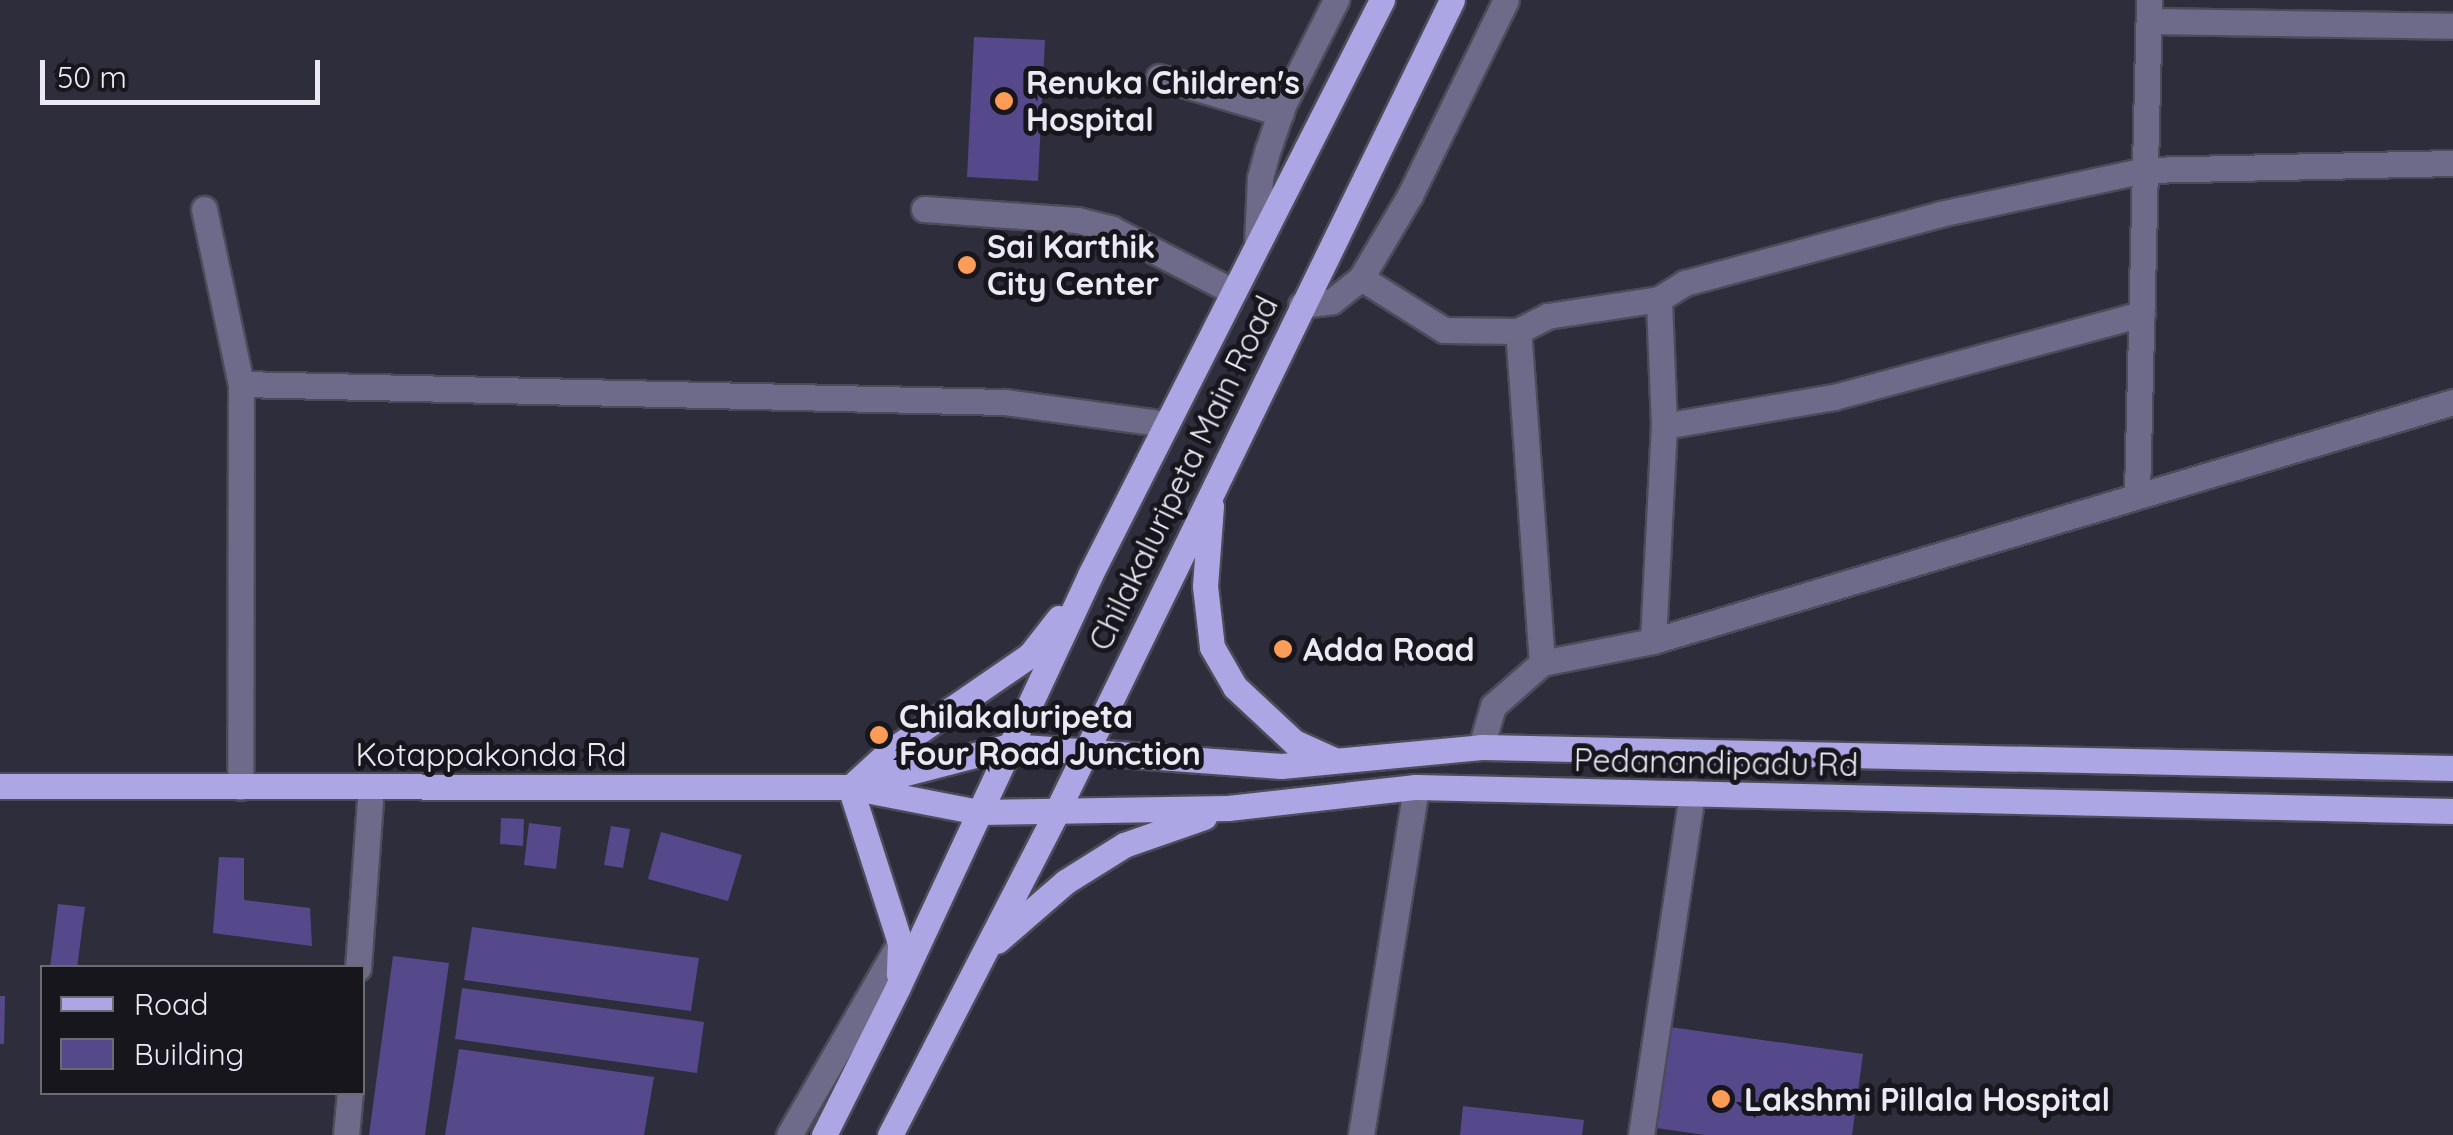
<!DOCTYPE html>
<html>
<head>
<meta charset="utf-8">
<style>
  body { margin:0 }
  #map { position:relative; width:2453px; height:1135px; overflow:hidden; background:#2e2d3b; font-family:Quicksand,sans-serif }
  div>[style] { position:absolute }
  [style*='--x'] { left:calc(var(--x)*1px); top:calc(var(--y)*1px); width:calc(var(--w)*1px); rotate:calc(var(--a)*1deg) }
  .building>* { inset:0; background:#55498c }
  .roads { filter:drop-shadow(2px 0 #4c4b59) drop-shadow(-2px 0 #4c4b59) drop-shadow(0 2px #4c4b59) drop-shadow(0 -2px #4c4b59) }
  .minor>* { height:25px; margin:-12.5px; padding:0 12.5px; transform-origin:12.5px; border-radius:12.5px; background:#6e6b8a }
  .major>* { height:25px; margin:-12.5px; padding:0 12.5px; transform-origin:12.5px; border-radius:12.5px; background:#ada6e5 }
  .dots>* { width:28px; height:28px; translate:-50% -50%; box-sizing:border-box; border:5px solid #16161c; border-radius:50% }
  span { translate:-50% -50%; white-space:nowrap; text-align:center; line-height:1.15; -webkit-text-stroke:10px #16161c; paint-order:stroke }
  .poi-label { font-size:32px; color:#ebeaf4; font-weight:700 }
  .left { translate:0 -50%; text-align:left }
  .street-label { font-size:32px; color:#ebeaf4 }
  .legend { position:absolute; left:40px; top:965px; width:325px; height:130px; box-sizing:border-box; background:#16161c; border:2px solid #6b6b72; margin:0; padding:12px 18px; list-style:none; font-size:30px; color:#ebeaf4 }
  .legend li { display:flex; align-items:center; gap:20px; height:50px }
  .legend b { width:50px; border:2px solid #6b6b72 }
  .scale { position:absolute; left:40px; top:60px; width:280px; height:45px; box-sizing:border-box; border:5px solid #ebeaf4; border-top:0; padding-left:12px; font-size:30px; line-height:35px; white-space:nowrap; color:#ebeaf4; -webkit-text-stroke:8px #16161c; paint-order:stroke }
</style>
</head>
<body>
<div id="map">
  <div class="building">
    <div style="clip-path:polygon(974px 37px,1045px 40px,1038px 181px,967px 177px)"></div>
    <div style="clip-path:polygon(501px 818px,524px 819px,523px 846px,500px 844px)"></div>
    <div style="clip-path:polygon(529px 823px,561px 827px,556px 869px,524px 865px)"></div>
    <div style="clip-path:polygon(611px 826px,630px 829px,623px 868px,604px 865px)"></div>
    <div style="clip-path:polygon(661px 832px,742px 855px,728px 901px,648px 879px)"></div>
    <div style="clip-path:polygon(219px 857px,244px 858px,244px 900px,310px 908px,312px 946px,213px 933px)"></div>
    <div style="clip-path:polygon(58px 904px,85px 907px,77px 968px,50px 968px)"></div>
    <div style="clip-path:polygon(472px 927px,699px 958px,691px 1011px,464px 980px)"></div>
    <div style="clip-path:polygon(393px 956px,449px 963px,425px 1135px,369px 1135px)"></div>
    <div style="clip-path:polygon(462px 988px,704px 1022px,697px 1073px,455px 1039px)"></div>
    <div style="clip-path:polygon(0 996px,5px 996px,4px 1044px,0 1044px)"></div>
    <div style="clip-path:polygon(1663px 1026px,1863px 1054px,1852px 1135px,1705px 1135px,1649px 1127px)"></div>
    <div style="clip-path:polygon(459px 1049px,654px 1077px,644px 1135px,445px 1135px)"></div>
    <div style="clip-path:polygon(1463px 1106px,1584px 1120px,1582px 1135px,1460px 1135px)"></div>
  </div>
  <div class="roads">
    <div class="minor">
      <div style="--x:2149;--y:21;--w:304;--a:0.9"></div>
      <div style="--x:1159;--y:77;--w:127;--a:16.4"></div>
      <div style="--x:204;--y:209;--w:179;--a:78.1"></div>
      <div style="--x:241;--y:384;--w:403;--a:90.1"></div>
      <div style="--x:924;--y:209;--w:153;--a:4.1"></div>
      <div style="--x:1077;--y:220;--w:36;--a:14"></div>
      <div style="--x:1112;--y:229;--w:137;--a:27.3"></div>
      <div style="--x:1257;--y:244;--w:66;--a:-87.4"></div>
      <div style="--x:1260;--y:178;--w:30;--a:-75"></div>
      <div style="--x:1268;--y:149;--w:46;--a:-71.2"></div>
      <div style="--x:1283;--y:105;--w:118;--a:-63.2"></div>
      <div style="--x:1361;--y:278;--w:98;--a:32.1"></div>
      <div style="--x:1444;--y:330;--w:74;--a:0.8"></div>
      <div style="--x:1301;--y:305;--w:31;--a:-7"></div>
      <div style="--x:1332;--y:301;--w:37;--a:-38"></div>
      <div style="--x:1361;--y:278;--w:96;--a:-59.4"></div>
      <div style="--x:1410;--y:195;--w:217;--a:-63.8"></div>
      <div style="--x:241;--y:384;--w:764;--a:1.35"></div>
      <div style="--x:1005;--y:402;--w:163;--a:7.7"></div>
      <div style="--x:1664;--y:426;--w:172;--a:-9.7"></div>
      <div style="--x:1834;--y:397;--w:319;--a:-15.1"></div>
      <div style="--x:2137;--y:494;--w:494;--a:-88.6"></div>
      <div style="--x:1653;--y:641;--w:215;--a:-87.1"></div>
      <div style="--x:1664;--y:426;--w:127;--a:-92.3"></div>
      <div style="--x:1542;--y:663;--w:333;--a:-94.1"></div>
      <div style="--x:1518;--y:331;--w:33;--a:-27"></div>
      <div style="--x:1547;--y:316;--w:113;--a:-8.6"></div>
      <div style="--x:1659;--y:299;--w:31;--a:-32"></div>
      <div style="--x:1685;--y:283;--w:264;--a:-15.1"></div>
      <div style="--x:1940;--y:214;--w:210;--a:-12.1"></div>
      <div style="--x:2145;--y:170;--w:308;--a:-1.3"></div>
      <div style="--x:1481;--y:747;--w:43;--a:-73.7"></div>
      <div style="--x:1493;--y:706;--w:65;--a:-41.3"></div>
      <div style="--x:1542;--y:663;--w:113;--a:-11.2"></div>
      <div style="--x:1653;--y:641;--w:835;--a:-16.63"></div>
      <div style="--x:358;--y:968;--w:182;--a:-85.9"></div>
      <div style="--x:346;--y:1135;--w:43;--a:-84.7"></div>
      <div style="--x:789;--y:1135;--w:222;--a:-60"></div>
      <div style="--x:1361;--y:1135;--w:352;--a:-81"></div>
      <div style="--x:1641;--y:1135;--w:346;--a:-81.5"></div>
    </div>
    <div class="major">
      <div style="--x:1211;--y:506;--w:80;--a:94.3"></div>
      <div style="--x:1205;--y:586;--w:61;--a:83.5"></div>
      <div style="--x:1212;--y:647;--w:46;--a:60.1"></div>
      <div style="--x:1235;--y:687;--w:81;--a:43"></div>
      <div style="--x:1294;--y:742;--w:42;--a:24.1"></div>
      <div style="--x:854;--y:784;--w:47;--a:-42.4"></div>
      <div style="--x:889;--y:752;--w:171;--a:-34.5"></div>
      <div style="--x:1030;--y:655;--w:47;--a:-51.9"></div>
      <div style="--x:860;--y:785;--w:155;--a:-14.6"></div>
      <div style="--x:1010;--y:746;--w:272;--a:4.2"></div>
      <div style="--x:1281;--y:766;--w:201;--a:-5.4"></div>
      <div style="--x:1481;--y:747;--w:972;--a:1.24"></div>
      <div style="--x:0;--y:786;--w:850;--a:0.07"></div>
      <div style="--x:850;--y:787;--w:131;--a:11"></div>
      <div style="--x:979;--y:812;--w:249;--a:-0.9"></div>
      <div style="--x:1228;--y:808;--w:189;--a:-6.4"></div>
      <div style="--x:1416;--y:787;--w:1037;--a:1.33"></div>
      <div style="--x:850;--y:787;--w:164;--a:72.2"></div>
      <div style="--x:900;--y:943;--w:31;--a:92"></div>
      <div style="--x:997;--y:941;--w:90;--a:-40.9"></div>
      <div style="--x:1065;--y:882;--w:70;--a:-32.1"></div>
      <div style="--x:1124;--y:845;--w:85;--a:-19.3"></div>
      <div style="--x:824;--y:1135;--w:165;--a:-63.4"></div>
      <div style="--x:898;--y:987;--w:455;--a:-65"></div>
      <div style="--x:1090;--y:575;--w:645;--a:-63.08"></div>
      <div style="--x:890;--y:1135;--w:362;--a:-62.7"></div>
      <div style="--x:1056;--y:813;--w:904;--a:-64.03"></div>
    </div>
  </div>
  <div class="dots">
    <div style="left:1004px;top:101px;background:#fd9c56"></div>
    <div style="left:967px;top:265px;background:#fd9c56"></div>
    <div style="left:1283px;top:649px;background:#fd9c56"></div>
    <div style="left:879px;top:735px;background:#fd9c56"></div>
    <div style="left:1721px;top:1099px;background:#fd9c56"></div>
  </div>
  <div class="poi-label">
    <span class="left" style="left:1026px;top:101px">Renuka Children's<br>Hospital</span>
    <span class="left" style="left:987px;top:265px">Sai Karthik<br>City Center</span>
    <span class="left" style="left:1303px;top:649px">Adda Road</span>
    <span class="left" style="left:899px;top:735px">Chilakaluripeta<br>Four Road Junction</span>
    <span class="left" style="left:1744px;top:1099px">Lakshmi Pillala Hospital</span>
  </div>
  <div class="street-label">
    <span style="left:1183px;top:473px;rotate:-64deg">Chilakaluripeta Main Road</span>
    <span style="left:491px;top:754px">Kotappakonda Rd</span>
    <span style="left:1716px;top:762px;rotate:1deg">Pedanandipadu Rd</span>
  </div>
  <ul class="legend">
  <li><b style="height:12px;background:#ada6e5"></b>Road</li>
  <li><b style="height:28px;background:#55498c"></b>Building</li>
  </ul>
  <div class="scale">50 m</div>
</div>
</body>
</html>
